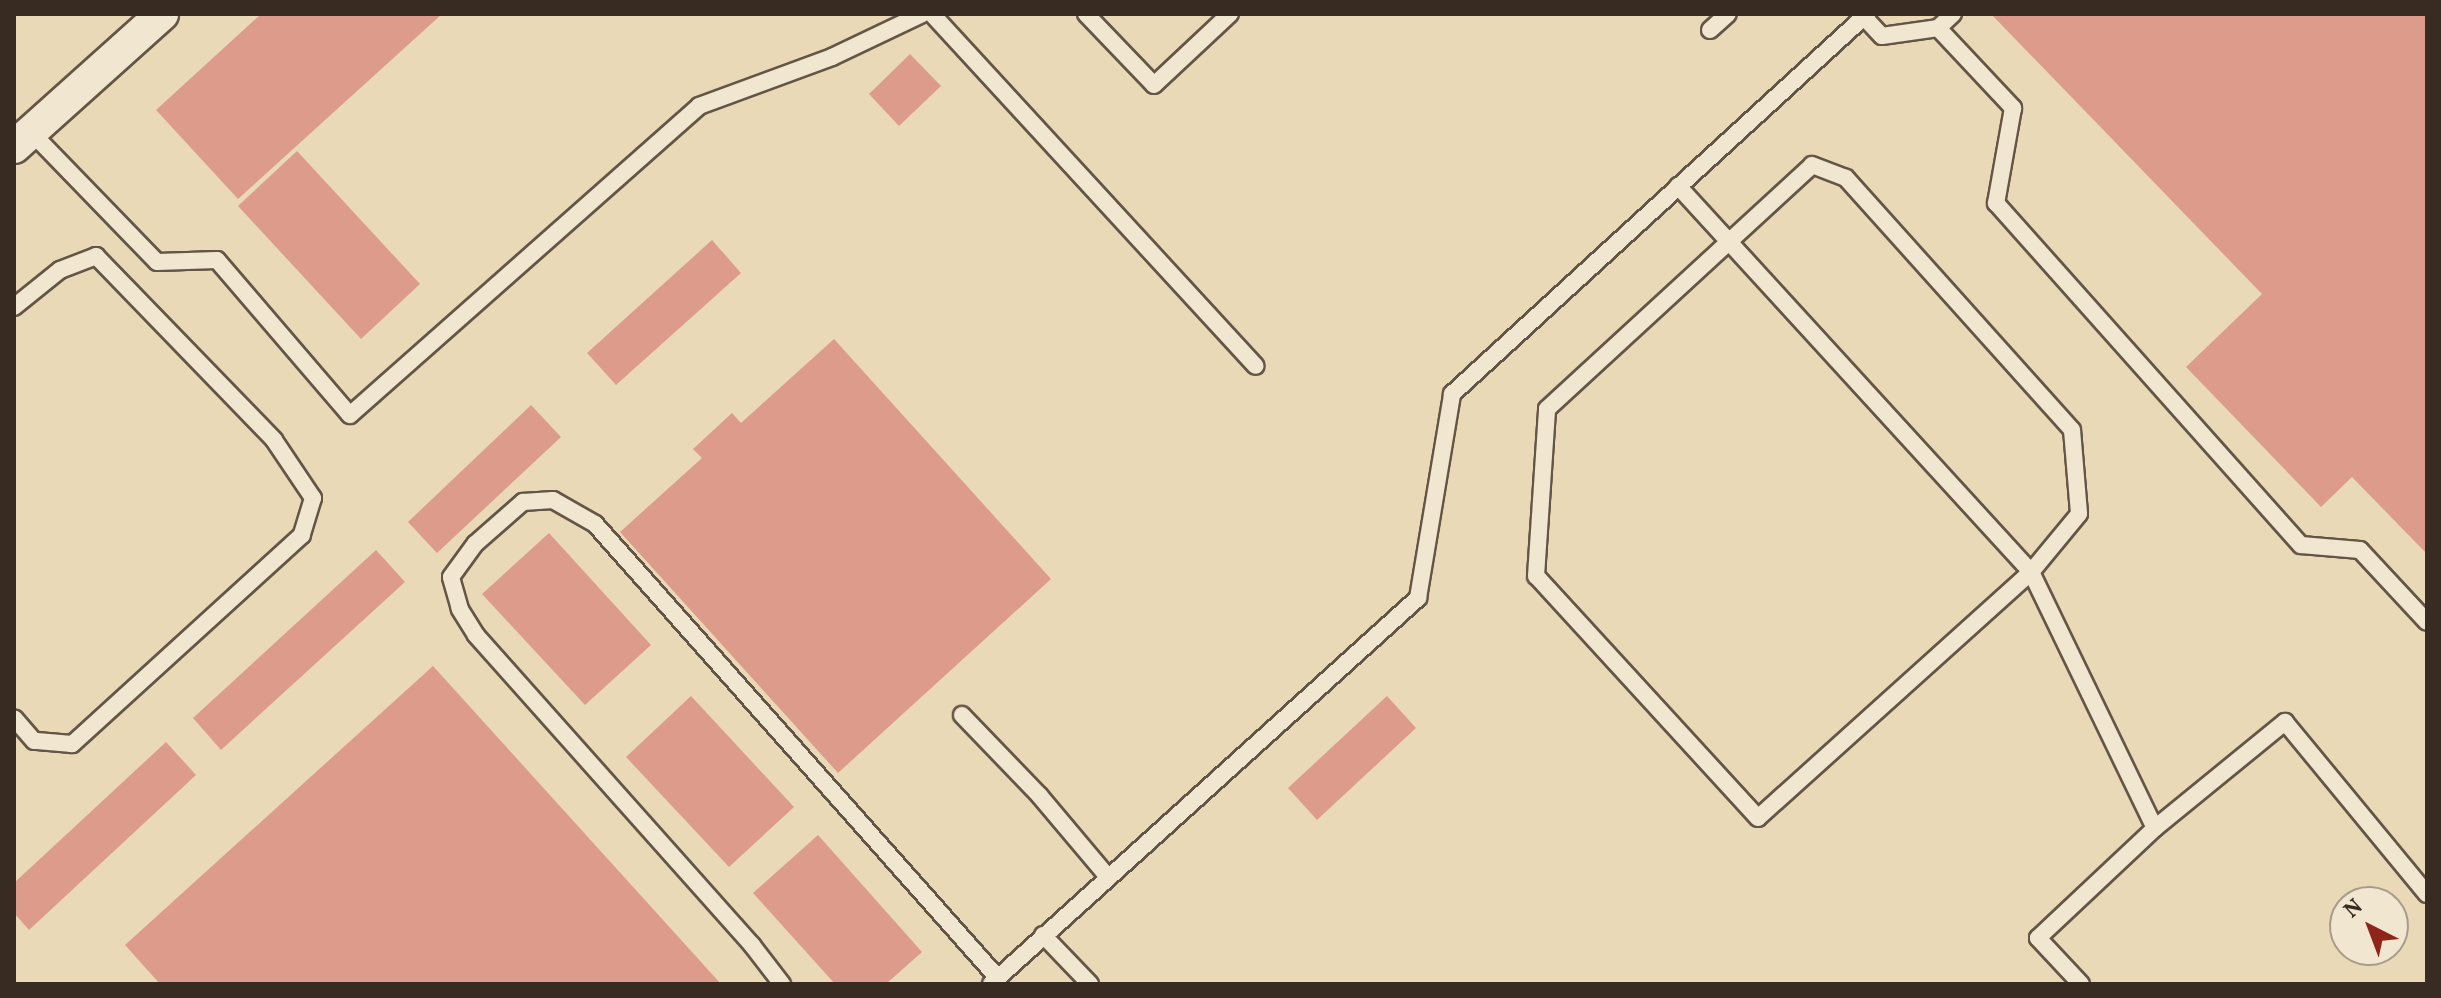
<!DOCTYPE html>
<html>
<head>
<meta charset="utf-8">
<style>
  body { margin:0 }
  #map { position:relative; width:2441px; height:998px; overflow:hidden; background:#ead9b7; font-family:Vollkorn,serif }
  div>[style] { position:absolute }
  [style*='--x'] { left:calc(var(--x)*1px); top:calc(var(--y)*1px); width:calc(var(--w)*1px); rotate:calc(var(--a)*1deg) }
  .building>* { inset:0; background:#dd9c8b }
  .roads { filter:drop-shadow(2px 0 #645646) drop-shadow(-2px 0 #645646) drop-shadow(0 2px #645646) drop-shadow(0 -2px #645646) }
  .lane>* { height:16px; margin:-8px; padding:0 8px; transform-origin:8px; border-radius:8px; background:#f1e6d0 }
  .street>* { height:32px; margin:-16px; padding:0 16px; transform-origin:16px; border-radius:16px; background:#f1e6d0 }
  span { translate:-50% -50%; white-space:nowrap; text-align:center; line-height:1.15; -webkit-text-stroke:6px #f1e6d0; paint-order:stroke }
  .frame { position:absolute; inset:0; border:16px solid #382b21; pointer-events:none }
  .north { position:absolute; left:2329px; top:886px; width:80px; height:80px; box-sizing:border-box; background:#f1e6d0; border:2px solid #a79b8a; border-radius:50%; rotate:318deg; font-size:22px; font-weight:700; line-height:32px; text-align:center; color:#382b21 }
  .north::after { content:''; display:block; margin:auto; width:28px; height:36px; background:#8f2418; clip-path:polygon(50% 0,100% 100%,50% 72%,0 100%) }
</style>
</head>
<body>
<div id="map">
  <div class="building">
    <div style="clip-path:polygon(261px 14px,442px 14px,238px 199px,156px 110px)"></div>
    <div style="clip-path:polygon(1991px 14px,2427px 14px,2427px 554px,2352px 477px,2321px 507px,2186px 367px,2262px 294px)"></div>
    <div style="clip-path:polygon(910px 54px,941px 86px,899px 126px,869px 94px)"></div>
    <div style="clip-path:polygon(297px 151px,420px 284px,361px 339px,238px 206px)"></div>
    <div style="clip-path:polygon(712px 240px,741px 273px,616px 385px,587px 353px)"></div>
    <div style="clip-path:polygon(834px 339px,1051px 579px,838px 773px,620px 532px,702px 458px,693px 449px,732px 413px,741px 423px)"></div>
    <div style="clip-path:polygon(531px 405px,561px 437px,437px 553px,408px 522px)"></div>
    <div style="clip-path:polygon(549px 533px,651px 645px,585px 705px,482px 594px)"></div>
    <div style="clip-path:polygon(376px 550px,405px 582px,221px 750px,193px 718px)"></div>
    <div style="clip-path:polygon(433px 666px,721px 984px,160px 984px,125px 945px)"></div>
    <div style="clip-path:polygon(691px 696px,794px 807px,729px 867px,626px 757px)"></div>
    <div style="clip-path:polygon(1387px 696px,1416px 728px,1317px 820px,1288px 788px)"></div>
    <div style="clip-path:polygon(166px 742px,196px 775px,29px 930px,14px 913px,14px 883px)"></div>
    <div style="clip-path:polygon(818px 835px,922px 952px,886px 984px,835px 984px,753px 893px)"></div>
  </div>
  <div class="roads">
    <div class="lane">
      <div style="--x:932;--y:14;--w:478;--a:47.4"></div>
      <div style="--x:1086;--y:14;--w:98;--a:46.2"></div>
      <div style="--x:1154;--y:85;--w:104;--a:-43.1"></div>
      <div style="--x:1953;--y:14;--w:21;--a:137"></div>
      <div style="--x:1938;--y:28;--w:110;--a:46.8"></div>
      <div style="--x:2013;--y:108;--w:97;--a:100.1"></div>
      <div style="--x:1996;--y:203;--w:458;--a:48.3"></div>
      <div style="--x:2301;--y:545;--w:59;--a:4.8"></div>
      <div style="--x:2360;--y:550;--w:98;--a:47.1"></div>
      <div style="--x:1864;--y:17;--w:26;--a:47"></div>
      <div style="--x:1882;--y:36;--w:57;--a:-8.1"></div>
      <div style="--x:1710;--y:30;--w:24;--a:-42"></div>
      <div style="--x:31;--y:132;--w:181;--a:45.9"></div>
      <div style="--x:157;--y:262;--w:60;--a:-1.9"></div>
      <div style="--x:217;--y:260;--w:204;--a:49.4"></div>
      <div style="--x:350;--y:415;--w:466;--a:-41.5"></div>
      <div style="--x:699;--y:106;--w:142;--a:-20.2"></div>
      <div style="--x:832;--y:57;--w:100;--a:-25.5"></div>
      <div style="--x:1812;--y:165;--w:36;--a:21"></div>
      <div style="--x:1846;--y:178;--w:338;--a:48.1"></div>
      <div style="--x:2072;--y:430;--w:84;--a:85.2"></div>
      <div style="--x:2079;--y:514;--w:75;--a:129.6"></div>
      <div style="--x:2031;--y:572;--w:367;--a:138"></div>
      <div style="--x:1758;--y:818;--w:328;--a:-132.5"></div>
      <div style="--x:1536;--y:576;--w:167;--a:-86.2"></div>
      <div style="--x:1547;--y:409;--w:360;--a:-42.6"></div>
      <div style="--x:1678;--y:186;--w:523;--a:47.56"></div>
      <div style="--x:2031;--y:572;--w:284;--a:64.2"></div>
      <div style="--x:14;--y:307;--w:59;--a:-38.8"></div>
      <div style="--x:60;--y:270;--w:39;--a:-21"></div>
      <div style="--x:96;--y:256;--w:256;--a:45.9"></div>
      <div style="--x:274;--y:440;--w:70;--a:56.1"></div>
      <div style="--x:313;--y:498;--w:39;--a:107"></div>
      <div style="--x:302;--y:535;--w:311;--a:137.7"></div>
      <div style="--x:72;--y:744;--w:38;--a:-175"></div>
      <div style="--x:34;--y:741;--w:30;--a:-131"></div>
      <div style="--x:962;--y:715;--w:111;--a:46.1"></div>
      <div style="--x:1039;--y:795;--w:107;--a:49.9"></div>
      <div style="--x:1043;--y:935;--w:68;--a:46.2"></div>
      <div style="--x:782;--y:984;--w:49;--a:-127.6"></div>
      <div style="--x:752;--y:945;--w:415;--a:-131.7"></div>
      <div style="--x:476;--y:635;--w:31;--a:-122"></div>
      <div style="--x:460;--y:609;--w:33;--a:-106"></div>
      <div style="--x:451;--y:577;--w:41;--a:-54"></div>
      <div style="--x:475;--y:544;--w:64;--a:-41.2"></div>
      <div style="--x:523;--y:502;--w:30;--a:-4"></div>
      <div style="--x:553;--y:500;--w:48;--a:29.7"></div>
      <div style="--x:595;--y:524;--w:607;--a:48.41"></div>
      <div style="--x:991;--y:984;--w:576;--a:-42.11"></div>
      <div style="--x:1418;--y:598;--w:207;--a:-80.5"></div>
      <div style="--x:1452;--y:394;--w:563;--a:-42.48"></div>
      <div style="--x:2081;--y:984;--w:63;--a:-133.1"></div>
      <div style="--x:2038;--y:938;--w:161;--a:-43.2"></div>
      <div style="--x:2155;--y:828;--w:168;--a:-39.2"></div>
      <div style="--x:2285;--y:722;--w:223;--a:50.5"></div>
    </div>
    <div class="street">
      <div style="--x:14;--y:147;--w:199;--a:-41.9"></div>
    </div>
  </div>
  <div class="frame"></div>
  <div class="north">N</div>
</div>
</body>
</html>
